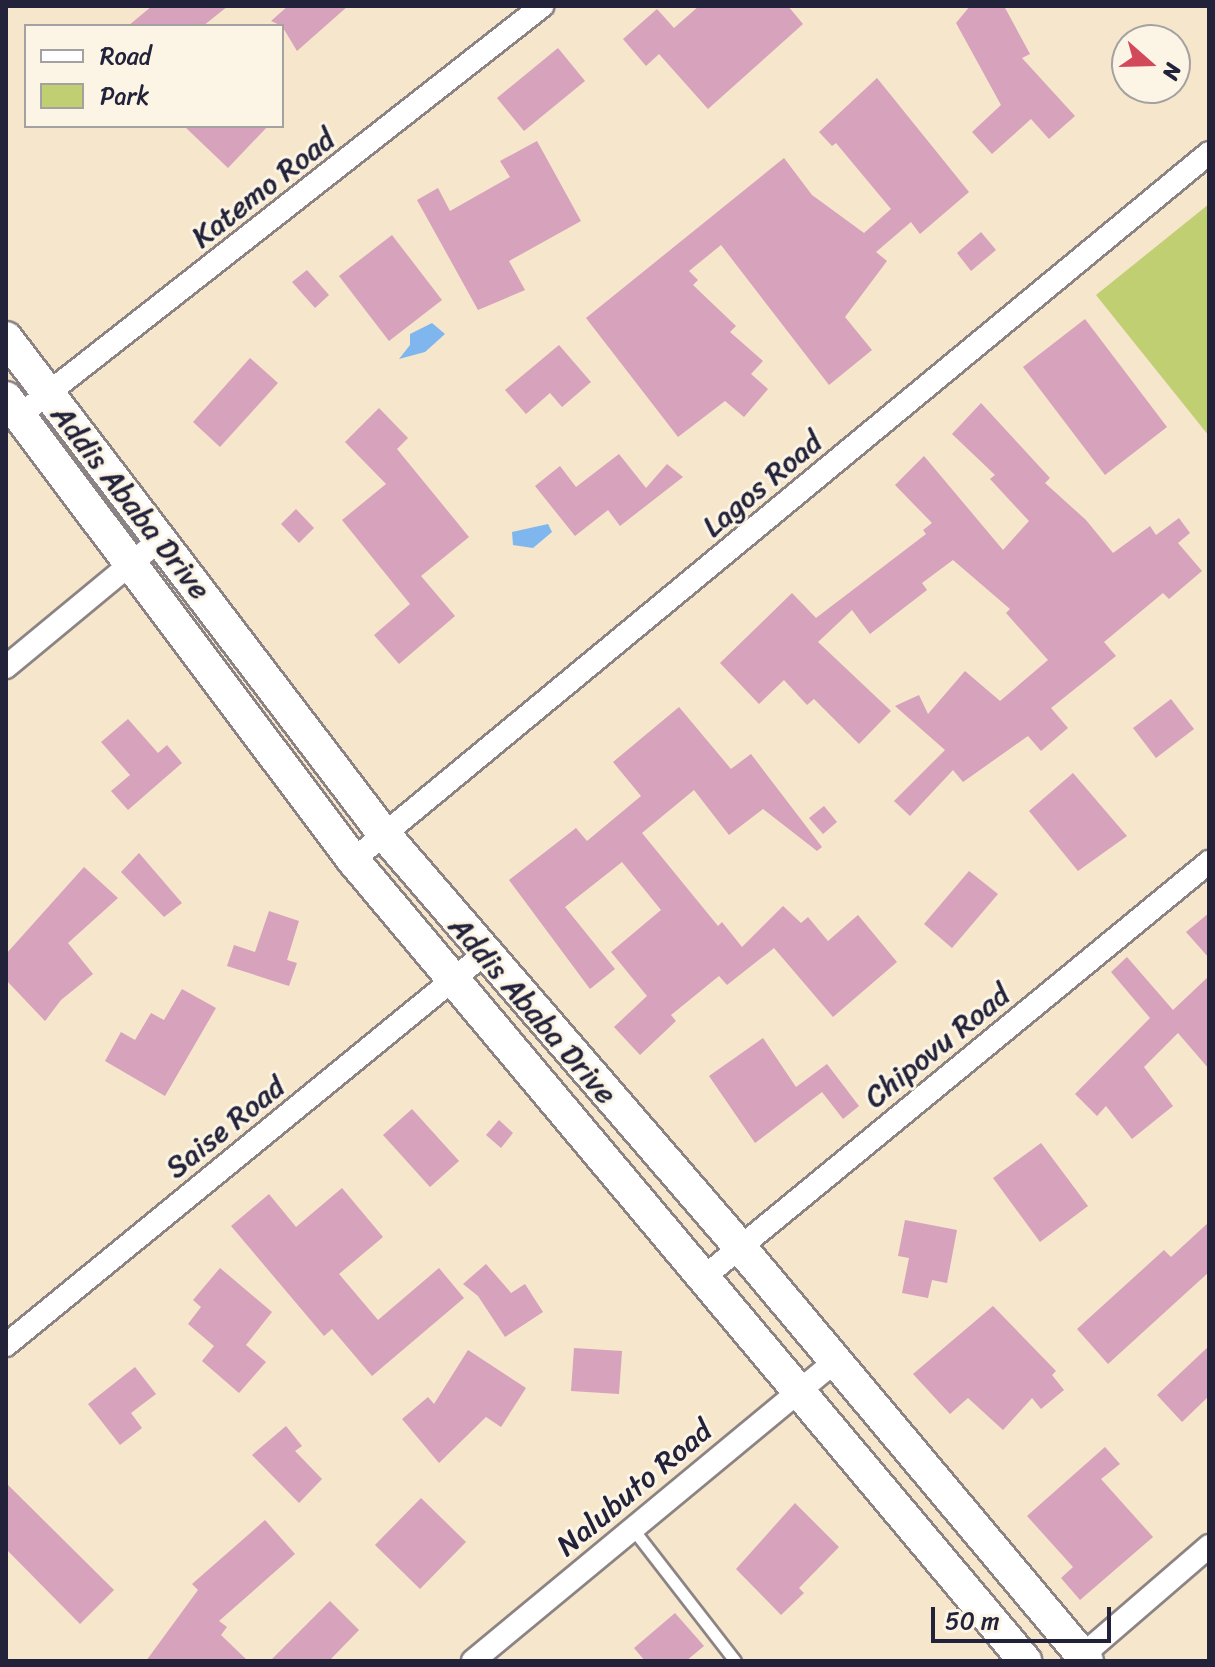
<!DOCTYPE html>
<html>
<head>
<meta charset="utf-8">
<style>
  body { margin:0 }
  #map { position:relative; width:1215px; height:1667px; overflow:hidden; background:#f5e6cc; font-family:Sriracha,sans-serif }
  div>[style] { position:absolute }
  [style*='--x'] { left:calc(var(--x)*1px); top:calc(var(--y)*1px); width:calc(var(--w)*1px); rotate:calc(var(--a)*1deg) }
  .green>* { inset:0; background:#c0cf71 }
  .water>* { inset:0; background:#7fb6ee }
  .building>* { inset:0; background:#d7a2bc }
  .roads { filter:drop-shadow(2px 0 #8c8484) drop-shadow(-2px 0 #8c8484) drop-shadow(0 2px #8c8484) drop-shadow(0 -2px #8c8484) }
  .service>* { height:11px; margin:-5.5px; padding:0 5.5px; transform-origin:5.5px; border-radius:5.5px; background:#fff }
  .minor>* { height:22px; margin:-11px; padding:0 11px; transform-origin:11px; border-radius:11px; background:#fff }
  .secondary>* { height:32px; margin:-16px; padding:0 16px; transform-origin:16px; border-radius:16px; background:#fff }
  span { translate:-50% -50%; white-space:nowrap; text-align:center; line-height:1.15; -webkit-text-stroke:6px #fcf5e5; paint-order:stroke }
  .street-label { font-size:30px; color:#22223b }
  .frame { position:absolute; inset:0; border:8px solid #22223b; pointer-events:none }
  .legend { position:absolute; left:24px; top:24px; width:260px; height:104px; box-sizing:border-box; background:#fcf5e5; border:2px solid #a5a1a1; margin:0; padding:10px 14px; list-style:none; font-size:24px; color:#22223b }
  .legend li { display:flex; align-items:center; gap:16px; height:40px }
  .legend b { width:40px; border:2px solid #a5a1a1 }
  .north { position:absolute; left:1111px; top:24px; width:80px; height:80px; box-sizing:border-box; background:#fcf5e5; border:2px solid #a5a1a1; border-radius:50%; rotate:110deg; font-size:22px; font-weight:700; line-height:32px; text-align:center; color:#22223b }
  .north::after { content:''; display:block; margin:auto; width:28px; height:36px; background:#d1495b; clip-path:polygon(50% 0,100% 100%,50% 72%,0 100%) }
  .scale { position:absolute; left:931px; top:1607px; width:180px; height:36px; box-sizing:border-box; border:4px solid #22223b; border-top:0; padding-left:10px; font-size:24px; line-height:28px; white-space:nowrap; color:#22223b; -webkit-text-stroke:6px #fcf5e5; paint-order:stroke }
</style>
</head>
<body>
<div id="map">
  <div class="green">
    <div style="clip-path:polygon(1209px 204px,1209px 436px,1096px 295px)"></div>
  </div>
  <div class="water">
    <div style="clip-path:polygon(432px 323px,445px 334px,425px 352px,399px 359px,410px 345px,410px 334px)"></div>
    <div style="clip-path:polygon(548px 524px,552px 532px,533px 548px,513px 545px,512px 532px)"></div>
  </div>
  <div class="building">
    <div style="clip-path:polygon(152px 6px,228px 6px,203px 26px,128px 26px)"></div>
    <div style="clip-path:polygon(288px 6px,348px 6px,297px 51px,282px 26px,271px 21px)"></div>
    <div style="clip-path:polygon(699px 6px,788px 6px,803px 24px,708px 109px,659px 54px,646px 66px,623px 39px,657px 9px,674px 28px)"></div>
    <div style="clip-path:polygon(970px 6px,1004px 6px,1030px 54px,1022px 58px,1075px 116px,1049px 139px,1031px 119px,992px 154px,972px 132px,1001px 105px,956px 23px)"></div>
    <div style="clip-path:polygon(558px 48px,585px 81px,524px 131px,497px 98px)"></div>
    <div style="clip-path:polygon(877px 78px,969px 192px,920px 234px,911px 222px,876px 252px,887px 261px,845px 317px,872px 350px,829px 385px,721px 245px,689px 271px,698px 280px,693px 285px,736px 326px,730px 332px,763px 361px,751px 374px,768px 389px,744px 417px,725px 401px,678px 437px,586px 318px,784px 158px,812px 195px,864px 233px,891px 209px,836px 143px,832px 146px,819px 132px)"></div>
    <div style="clip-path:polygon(184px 126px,268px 126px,228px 168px)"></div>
    <div style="clip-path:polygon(537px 141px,581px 221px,509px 261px,525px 290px,478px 310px,417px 200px,438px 188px,450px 211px,510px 177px,500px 161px)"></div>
    <div style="clip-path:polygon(981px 232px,996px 250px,971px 271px,957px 253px)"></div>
    <div style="clip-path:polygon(392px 235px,442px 300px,389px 341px,339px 276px)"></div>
    <div style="clip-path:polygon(307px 270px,329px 295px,315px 308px,292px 282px)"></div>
    <div style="clip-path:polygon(1085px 319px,1167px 427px,1105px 475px,1023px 367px)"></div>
    <div style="clip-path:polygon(559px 345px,591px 382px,562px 407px,550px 393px,526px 414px,505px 390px)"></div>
    <div style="clip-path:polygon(250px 358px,278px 383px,220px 447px,193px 422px)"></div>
    <div style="clip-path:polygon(981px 403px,1050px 478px,1045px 483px,1086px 520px,1113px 553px,1150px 526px,1156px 535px,1179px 518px,1190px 533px,1178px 543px,1202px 571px,1169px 599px,1163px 593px,1104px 642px,1116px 656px,1051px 708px,1068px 728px,1041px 751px,1028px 736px,963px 782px,953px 770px,910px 816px,894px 801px,945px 750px,895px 706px,919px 695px,928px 714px,965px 671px,1000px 701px,1048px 660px,1006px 613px,1010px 609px,953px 560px,922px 583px,927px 590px,870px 634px,852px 610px,818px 642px,891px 711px,859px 744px,814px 699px,807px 705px,784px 680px,759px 704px,720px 663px,792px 593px,816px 618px,926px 534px,923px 530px,932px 523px,895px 485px,924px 456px,1003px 550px,1029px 521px,990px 479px,995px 475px,952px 434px)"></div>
    <div style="clip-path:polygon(379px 408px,408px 438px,397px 449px,469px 537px,421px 576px,455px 616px,399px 664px,374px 635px,410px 604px,342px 520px,386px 484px,345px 442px)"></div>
    <div style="clip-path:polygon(619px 454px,646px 488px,667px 464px,683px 477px,620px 526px,608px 510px,575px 536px,535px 486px,560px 466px,576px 487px)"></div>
    <div style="clip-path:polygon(296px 509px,314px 528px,299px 543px,281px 524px)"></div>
    <div style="clip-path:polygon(1171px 699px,1194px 729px,1156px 758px,1133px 728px)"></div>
    <div style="clip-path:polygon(679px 707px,731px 769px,751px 754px,822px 847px,817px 851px,763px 809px,729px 835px,694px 790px,642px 833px,718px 926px,722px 922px,742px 947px,783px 906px,801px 923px,808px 917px,828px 941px,858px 915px,897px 962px,833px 1017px,774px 948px,727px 985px,719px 976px,671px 1015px,676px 1021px,640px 1055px,614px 1027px,647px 996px,611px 952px,661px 910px,622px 862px,565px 907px,615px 969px,590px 989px,509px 880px,576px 828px,587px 841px,641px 796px,613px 762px)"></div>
    <div style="clip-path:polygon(128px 719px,158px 753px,167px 745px,182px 763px,128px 810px,111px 791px,130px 775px,101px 742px)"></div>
    <div style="clip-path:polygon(1073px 773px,1127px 836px,1078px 871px,1029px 811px)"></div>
    <div style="clip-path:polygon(824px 806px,837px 822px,823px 834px,809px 818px)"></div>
    <div style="clip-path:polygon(139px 853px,182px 903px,164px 917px,121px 872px)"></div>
    <div style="clip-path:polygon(84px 867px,118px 898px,68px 943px,93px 974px,61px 1000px,45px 1021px,6px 980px,6px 954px)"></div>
    <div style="clip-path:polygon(969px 871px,998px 894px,952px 948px,924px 924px)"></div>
    <div style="clip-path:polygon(269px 911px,299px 921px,287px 960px,297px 963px,289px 986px,227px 966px,234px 945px,255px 952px)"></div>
    <div style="clip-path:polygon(1209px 913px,1209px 958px,1186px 932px)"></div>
    <div style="clip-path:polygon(1127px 957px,1173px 1010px,1209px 976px,1209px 1069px,1178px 1033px,1144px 1067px,1173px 1106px,1132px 1139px,1106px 1106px,1097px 1116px,1075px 1094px,1150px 1018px,1111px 972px)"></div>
    <div style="clip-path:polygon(182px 989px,216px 1008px,165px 1096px,105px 1061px,121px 1032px,135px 1040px,151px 1013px,164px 1020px)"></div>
    <div style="clip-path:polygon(763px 1038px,796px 1087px,827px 1064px,859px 1106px,843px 1119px,822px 1092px,755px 1143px,709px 1076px)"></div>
    <div style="clip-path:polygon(412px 1109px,459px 1161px,430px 1187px,383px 1135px)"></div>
    <div style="clip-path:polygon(499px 1120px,513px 1133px,501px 1148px,486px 1135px)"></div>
    <div style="clip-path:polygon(1041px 1143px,1088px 1206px,1040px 1242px,993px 1178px)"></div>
    <div style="clip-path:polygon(342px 1188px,383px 1237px,339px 1274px,378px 1320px,439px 1268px,464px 1298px,372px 1376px,332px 1329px,324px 1336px,231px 1226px,269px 1194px,296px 1227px)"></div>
    <div style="clip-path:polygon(905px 1220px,957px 1230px,947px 1283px,932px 1280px,928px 1298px,902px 1293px,909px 1258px,898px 1256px)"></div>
    <div style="clip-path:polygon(1209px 1222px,1209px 1272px,1108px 1364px,1077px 1329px,1164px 1250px,1171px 1257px)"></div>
    <div style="clip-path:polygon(486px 1264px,511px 1293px,525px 1284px,543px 1312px,505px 1337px,478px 1296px,463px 1284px)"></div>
    <div style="clip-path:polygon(220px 1268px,272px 1312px,246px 1345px,266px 1362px,239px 1393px,202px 1361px,214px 1346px,188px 1324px,201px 1307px,193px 1300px)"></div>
    <div style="clip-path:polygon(993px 1306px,1056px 1371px,1052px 1375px,1064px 1390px,1041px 1409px,1032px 1398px,1003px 1430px,968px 1398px,950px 1414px,913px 1374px)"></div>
    <div style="clip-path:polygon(1209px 1346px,1209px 1396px,1182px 1422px,1157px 1395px)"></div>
    <div style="clip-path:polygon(574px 1348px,622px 1351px,619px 1394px,571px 1391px)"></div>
    <div style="clip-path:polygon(468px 1350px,526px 1388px,501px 1427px,486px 1417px,439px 1463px,402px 1419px,428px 1397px,434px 1404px)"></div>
    <div style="clip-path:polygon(135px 1367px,156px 1394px,131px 1413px,142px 1428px,120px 1445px,88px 1404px)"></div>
    <div style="clip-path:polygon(286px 1426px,302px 1446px,295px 1451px,322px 1479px,299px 1503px,252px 1455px)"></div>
    <div style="clip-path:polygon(1105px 1447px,1120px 1464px,1101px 1479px,1153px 1537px,1080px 1600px,1061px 1578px,1073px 1567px,1027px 1516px)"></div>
    <div style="clip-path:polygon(6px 1483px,114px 1590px,80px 1624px,6px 1549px)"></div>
    <div style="clip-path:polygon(421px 1498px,466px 1542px,420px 1589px,375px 1545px)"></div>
    <div style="clip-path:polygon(795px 1503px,839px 1547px,799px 1588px,804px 1593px,781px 1615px,736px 1569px)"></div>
    <div style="clip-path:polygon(265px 1520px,295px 1554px,219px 1621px,227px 1627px,221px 1635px,248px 1661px,146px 1661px,198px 1590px,192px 1584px)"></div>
    <div style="clip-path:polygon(330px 1601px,359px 1630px,329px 1661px,270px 1661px)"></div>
    <div style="clip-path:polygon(675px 1613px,704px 1646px,686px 1661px,645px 1661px,634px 1648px)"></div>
  </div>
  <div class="roads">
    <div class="service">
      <div style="--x:632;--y:1528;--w:168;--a:52.2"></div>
    </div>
    <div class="minor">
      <div style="--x:19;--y:416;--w:665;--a:-38.09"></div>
      <div style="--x:6;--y:667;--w:201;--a:-39.6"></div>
      <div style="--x:353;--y:860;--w:1110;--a:-39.55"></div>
      <div style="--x:704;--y:1277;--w:654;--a:-39.41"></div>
      <div style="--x:6;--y:1345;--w:616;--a:-39.27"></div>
      <div style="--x:473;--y:1661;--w:467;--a:-39.6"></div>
      <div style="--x:1076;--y:1661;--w:176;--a:-40.8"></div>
    </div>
    <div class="secondary">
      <div style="--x:6;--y:338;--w:624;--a:52.69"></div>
      <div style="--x:384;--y:834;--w:545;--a:49.24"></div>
      <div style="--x:740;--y:1247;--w:540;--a:50.03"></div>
      <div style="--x:6;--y:398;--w:578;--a:53.09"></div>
      <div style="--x:353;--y:860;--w:1046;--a:50"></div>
    </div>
  </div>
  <div class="street-label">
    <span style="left:263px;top:188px;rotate:-38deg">Katemo Road</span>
    <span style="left:762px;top:484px;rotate:-40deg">Lagos Road</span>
    <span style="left:131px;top:502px;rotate:52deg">Addis Ababa Drive</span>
    <span style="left:533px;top:1010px;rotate:49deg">Addis Ababa Drive</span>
    <span style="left:937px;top:1046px;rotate:-39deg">Chipovu Road</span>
    <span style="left:225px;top:1127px;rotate:-39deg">Saise Road</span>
    <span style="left:634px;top:1488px;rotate:-40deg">Nalubuto Road</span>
  </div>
  <div class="frame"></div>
  <ul class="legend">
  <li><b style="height:10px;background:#fff"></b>Road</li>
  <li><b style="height:22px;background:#c0cf71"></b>Park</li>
  </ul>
  <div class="north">N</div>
  <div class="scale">50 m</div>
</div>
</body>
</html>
